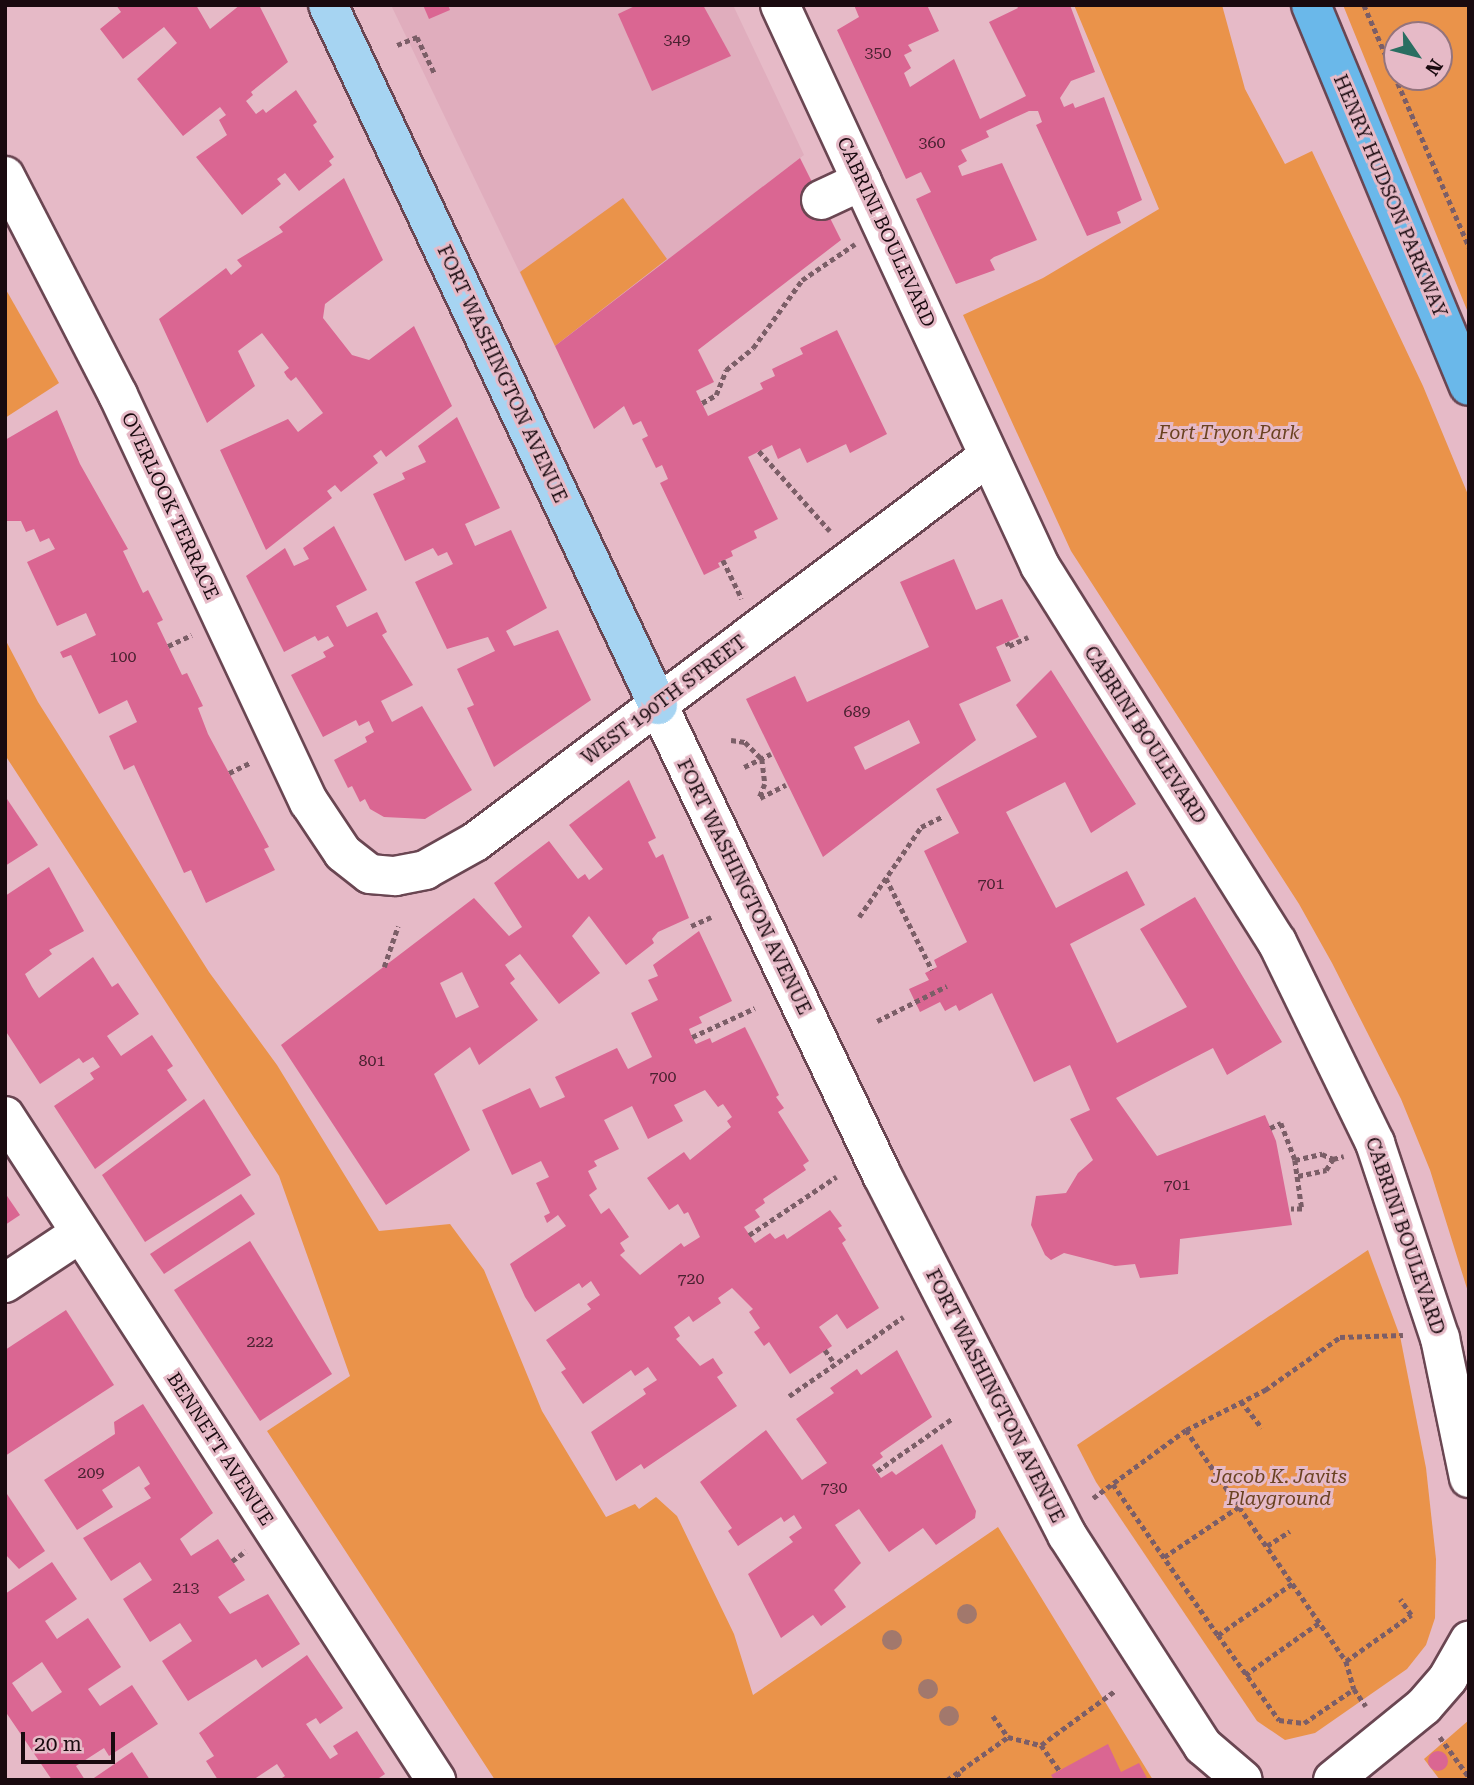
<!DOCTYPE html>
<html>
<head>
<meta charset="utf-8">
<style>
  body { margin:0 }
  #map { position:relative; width:1474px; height:1785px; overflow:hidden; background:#e6bac7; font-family:"Roboto Serif",serif }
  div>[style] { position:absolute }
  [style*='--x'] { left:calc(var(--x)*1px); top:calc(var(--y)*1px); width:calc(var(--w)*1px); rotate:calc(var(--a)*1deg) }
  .built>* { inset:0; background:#e0adbd }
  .green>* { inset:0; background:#ea934a }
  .building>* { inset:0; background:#da6692 }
  .round { border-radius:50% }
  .path>* { height:4.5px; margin-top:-2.25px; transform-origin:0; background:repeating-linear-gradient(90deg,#7b5e67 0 5px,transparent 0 8.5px) }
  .roads { filter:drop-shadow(2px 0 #6a4652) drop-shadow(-2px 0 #6a4652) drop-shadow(0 2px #6a4652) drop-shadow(0 -2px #6a4652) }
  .minor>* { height:38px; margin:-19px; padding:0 19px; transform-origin:19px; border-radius:19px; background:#fff }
  .major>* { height:38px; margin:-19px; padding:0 19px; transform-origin:19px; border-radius:19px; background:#a6d4f2 }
  .highway>* { height:38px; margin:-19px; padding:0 19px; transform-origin:19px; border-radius:19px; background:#6ab8ea }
  .trees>* { width:20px; height:20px; margin:-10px; border-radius:50%; background:#a2786c }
  span { translate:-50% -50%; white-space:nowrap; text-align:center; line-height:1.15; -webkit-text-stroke:6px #e6bac7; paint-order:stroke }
  .number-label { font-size:16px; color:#492130 }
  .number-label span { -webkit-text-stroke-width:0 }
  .street-label { font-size:19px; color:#190a0f }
  .park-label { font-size:19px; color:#6a4221; font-style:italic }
  .frame { position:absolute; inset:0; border:7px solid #190a0f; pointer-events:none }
  .north { position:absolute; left:1383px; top:21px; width:70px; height:70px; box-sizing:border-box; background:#e6bac7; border:2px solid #94747d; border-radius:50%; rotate:125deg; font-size:19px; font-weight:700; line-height:28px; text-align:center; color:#190a0f }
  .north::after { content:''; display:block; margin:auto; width:24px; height:32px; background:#2a6e61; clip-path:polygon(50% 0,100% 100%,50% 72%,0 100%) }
  .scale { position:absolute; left:21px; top:1732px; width:94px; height:32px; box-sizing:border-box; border:4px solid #190a0f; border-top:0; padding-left:9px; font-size:21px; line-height:24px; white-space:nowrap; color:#190a0f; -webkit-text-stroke:5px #e6bac7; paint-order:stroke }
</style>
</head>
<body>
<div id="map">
  <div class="built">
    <div style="clip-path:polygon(391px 5px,733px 5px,804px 155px,555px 346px)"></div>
  </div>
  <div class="green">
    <div style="clip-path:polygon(1074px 5px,1222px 5px,1245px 89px,1285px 164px,1312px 151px,1423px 386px,1469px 497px,1469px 1295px,1430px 1170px,1401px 1099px,1332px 963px,1299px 904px,1071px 551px,963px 315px,1043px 278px,1159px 209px)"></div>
    <div style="clip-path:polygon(evenodd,1343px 5px,1469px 5px,1469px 315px,1343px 5px,1397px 35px,1439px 35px,1439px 77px,1397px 77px,1397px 35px)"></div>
    <div style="clip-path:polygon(623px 198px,667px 259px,555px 346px,520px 272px)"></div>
    <div style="clip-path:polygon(5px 288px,59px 383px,5px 418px)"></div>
    <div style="clip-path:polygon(5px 639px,38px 702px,209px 972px,277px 1065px,379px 1231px,450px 1224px,484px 1270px,542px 1411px,606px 1517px,635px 1504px,639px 1509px,656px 1497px,677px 1516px,734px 1634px,753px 1695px,998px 1527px,1153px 1780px,495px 1780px,267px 1431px,350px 1376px,279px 1176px,5px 755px)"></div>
    <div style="clip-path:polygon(1368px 1250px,1400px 1336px,1426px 1468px,1436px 1559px,1435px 1618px,1426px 1645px,1407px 1669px,1315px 1733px,1285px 1740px,1257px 1721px,1096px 1482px,1077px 1445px)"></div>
    <div style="clip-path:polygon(1469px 1720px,1469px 1780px,1440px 1780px,1424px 1759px)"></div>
  </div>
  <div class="building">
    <div style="clip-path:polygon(116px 5px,196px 5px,210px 29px,240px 5px,259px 5px,288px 62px,251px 92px,253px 95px,246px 101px,256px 114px,263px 109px,266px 113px,296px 90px,317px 122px,313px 125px,334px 157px,329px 161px,332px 165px,299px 191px,285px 173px,277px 179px,281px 184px,242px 215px,196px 157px,227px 135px,219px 120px,226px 115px,220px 107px,183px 136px,137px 79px,177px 43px,164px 27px,123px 59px,100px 29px,121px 12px)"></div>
    <div style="clip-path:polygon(423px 5px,448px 5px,450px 10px,429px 19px)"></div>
    <div style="clip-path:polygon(637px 5px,703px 5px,731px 56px,652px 91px,618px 14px)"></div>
    <div style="clip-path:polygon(854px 5px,927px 5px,939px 31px,908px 45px,912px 51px,904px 55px,911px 68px,904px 73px,910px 87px,954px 59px,980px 119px,1026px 96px,989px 22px,1018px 8px,1016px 5px,1070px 5px,1095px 72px,1071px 81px,1060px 98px,1064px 107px,1073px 103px,1075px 108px,1104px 97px,1142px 200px,1117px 212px,1121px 223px,1087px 236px,1036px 125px,1042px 122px,1038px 111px,1029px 111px,986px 131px,989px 137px,961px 150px,967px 161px,958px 166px,962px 176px,1002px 163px,1037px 240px,994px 257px,990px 260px,995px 270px,956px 284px,916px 199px,931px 192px,921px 172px,906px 179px,837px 30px,859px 17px)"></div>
    <div style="clip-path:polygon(800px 158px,841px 240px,698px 350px,714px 382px,696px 391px,708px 416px,763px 389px,760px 383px,775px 376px,772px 369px,803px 354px,800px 348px,837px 330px,887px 434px,850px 453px,846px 444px,807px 463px,800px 448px,778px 459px,772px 445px,748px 457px,778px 519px,754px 531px,757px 538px,731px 551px,733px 556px,718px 563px,720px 567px,704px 575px,660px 483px,668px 479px,662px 465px,656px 468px,642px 439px,648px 436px,641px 421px,633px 425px,624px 406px,594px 429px,555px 346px)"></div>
    <div style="clip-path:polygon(344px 178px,383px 260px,325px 304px,323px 318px,352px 355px,369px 360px,414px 326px,452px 406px,386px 457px,381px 450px,373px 456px,378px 463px,341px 492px,335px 485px,327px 491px,332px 498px,266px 550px,220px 450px,288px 419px,298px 432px,323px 413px,296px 377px,291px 381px,287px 377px,284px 372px,289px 368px,262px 333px,238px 351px,255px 386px,207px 423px,159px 319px,226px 268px,231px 275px,242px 266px,237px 260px,283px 232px,279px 227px)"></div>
    <div style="clip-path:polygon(57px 410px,80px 464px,128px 549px,123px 551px,143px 593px,148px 590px,163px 620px,157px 623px,182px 675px,187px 673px,203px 706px,198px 708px,208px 734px,269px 847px,264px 849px,275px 870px,206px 903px,191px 870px,184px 873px,134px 765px,124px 770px,109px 736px,137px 722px,127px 700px,99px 714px,71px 655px,63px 658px,60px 652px,96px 635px,86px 613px,57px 626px,27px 562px,55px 549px,49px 538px,40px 542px,34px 529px,26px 532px,21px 521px,5px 521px,5px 440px)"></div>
    <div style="clip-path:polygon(457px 417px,500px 508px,465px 524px,475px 546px,511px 530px,547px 608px,506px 631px,514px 646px,558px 630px,591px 700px,494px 767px,467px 708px,474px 705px,457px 669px,495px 651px,488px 637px,447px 649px,415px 582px,453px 564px,447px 552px,438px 556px,433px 548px,405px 561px,373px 494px,405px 479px,402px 473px,426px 462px,418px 446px)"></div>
    <div style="clip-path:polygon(334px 526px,367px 590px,336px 606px,347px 627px,377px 612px,387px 632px,382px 635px,413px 685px,381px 701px,392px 722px,422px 706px,472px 790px,425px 819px,384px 817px,370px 809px,365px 799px,360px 802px,352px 786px,348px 788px,334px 760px,367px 742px,365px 737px,374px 732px,369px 721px,359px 726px,356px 720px,323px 737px,291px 675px,326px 657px,323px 652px,334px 646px,328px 636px,318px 641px,315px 636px,284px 652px,246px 576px,285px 548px,294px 566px,309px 559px,303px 548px)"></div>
    <div style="clip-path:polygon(evenodd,954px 559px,976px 610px,1002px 599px,1019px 637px,996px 647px,1011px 681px,959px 704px,976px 740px,823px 857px,746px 699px,795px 676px,807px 702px,929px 647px,900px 582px,954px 559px,909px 720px,920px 743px,865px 770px,854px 747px,909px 720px)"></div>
    <div style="clip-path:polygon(1051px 670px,1136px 804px,1091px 833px,1065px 782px,1006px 812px,1056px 908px,1127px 871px,1145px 905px,1070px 944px,1117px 1043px,1187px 1007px,1140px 929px,1195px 897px,1282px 1042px,1227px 1075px,1213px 1048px,1116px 1098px,1157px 1156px,1265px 1115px,1276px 1141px,1292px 1225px,1180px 1239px,1178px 1274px,1140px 1278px,1135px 1264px,1115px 1266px,1064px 1253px,1051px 1260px,1045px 1255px,1031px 1225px,1036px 1196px,1066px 1193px,1078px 1173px,1093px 1160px,1070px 1119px,1090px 1110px,1070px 1065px,1034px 1082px,992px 993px,959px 1011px,956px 1005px,945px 1011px,940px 1002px,920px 1012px,909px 989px,929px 980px,925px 973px,937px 967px,934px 960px,967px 942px,924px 851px,959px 833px,936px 789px,1037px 737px,1016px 705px)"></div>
    <div style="clip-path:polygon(evenodd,629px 780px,656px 838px,648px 842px,656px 858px,663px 854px,689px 918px,658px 932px,652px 939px,654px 943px,626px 965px,589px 916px,572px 936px,600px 973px,559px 1004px,520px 954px,505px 965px,515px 979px,510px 983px,538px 1020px,479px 1065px,470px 1047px,434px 1074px,470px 1150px,386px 1205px,281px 1045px,474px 898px,509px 936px,522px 927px,494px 883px,549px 841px,578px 879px,585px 874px,589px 880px,603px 869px,569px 825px,629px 780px,462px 972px,479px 1007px,456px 1018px,440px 983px,462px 972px)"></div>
    <div style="clip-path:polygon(5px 796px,38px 845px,5px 866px)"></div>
    <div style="clip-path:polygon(49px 867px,84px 931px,49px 950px,52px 954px,25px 974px,32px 987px,39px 998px,93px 957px,112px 987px,118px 983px,139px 1014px,107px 1036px,121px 1056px,152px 1035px,173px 1066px,167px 1070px,187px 1100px,95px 1169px,54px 1106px,94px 1079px,90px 1073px,100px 1067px,93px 1057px,83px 1063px,79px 1058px,40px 1084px,5px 1030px,5px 896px)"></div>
    <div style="clip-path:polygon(evenodd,699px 931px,732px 1001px,699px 1017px,702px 1023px,689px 1029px,692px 1037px,696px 1044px,710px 1038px,712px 1043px,745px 1027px,779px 1095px,776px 1097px,784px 1108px,778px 1112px,809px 1161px,803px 1165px,806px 1170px,763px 1199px,765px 1203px,755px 1210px,760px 1217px,744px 1227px,755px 1243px,770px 1233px,775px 1239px,784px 1234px,787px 1239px,830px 1210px,842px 1226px,838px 1228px,846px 1240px,842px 1243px,879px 1308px,847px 1329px,837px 1314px,819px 1327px,832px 1346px,790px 1374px,769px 1342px,764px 1346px,754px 1332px,760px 1328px,749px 1312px,753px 1309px,732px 1288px,718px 1298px,721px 1303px,693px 1322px,689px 1316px,674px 1327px,680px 1336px,676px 1339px,700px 1366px,713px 1358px,723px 1373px,717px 1377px,737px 1406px,644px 1469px,641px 1464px,616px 1481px,591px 1432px,646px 1394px,643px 1389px,657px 1380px,648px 1367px,635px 1376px,631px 1370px,583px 1404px,561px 1372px,566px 1369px,546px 1340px,591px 1309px,587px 1304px,600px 1295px,591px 1281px,582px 1288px,579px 1283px,535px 1312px,525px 1297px,510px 1264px,566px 1226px,558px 1215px,547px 1223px,544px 1216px,550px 1213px,536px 1183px,549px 1177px,541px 1161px,512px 1175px,482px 1110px,530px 1088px,540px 1108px,565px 1097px,555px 1077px,617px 1048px,628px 1069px,652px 1057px,631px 1013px,658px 1000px,648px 980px,658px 976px,653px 965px,699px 931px,705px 1090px,718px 1107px,723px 1104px,732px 1117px,727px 1121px,731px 1127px,690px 1160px,684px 1152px,647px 1178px,669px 1210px,678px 1204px,684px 1214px,688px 1212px,700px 1237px,684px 1247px,681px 1243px,640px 1275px,620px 1255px,625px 1251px,620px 1243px,629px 1237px,609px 1208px,601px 1214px,589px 1195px,597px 1189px,588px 1171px,597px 1166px,594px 1161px,619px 1149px,604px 1120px,632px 1106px,648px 1139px,683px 1121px,674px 1105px,705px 1090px)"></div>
    <div style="clip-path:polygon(204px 1099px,251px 1175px,145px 1242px,102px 1175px)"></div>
    <div style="clip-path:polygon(5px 1193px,20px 1215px,5px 1225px)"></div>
    <div style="clip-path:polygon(241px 1194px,255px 1214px,164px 1274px,150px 1254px)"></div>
    <div style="clip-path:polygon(250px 1241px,332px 1374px,260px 1421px,174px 1290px)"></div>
    <div style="clip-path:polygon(66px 1310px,114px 1385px,5px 1456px,5px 1350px)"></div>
    <div style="clip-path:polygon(897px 1350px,932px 1417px,880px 1453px,883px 1457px,872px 1465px,881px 1478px,892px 1471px,896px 1475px,942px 1444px,976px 1511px,975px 1518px,936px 1545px,923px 1528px,889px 1552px,859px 1509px,835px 1525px,861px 1563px,834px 1590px,846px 1607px,821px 1626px,813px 1615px,781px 1638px,748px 1574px,793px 1542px,789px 1537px,802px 1528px,794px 1515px,784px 1522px,781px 1517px,738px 1546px,728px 1531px,732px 1528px,700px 1482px,766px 1430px,802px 1480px,827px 1463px,796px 1419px,834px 1393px,830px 1388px,857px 1369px,861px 1375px)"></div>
    <div style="clip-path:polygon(143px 1404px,213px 1513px,180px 1539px,191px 1556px,218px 1539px,245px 1580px,218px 1597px,230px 1614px,268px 1594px,300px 1644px,262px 1668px,256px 1659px,188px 1701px,162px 1661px,192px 1641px,180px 1623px,150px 1642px,123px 1599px,152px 1580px,140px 1562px,111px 1581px,83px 1538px,151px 1498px,144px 1488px,150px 1484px,139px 1466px,102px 1490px,113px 1507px,77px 1530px,44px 1480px,115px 1434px,114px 1422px)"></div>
    <div style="clip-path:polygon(5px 1491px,45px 1551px,19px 1569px,5px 1554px)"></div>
    <div style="clip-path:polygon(evenodd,52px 1562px,77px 1599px,45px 1621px,57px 1639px,88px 1618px,121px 1667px,88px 1689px,100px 1706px,132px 1685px,158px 1724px,109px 1756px,104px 1748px,76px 1766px,85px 1780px,52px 1780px,5px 1711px,5px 1594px,52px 1562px,42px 1662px,62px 1692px,32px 1712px,12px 1683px,42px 1662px)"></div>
    <div style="clip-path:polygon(307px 1655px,343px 1708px,320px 1724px,316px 1718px,306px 1724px,330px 1759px,338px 1754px,333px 1746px,357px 1731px,385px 1774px,376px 1780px,279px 1780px,285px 1776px,277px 1764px,253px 1780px,218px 1780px,206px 1761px,214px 1756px,199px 1733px)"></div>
    <div style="clip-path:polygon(1108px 1744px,1121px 1772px,1139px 1763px,1148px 1780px,1054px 1780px,1051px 1775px)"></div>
    <div class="round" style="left:1428px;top:1751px;width:20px;height:20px"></div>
    <div style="clip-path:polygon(132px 1752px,150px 1780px,91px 1780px)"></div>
  </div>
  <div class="path">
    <div style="--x:1364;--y:5;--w:264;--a:66.5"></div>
    <div style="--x:397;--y:45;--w:22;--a:-22"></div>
    <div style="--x:417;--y:37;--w:41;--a:64.1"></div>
    <div style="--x:702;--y:403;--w:16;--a:-30"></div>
    <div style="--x:716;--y:395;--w:27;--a:-68"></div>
    <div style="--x:726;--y:370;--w:35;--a:-39"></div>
    <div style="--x:753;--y:348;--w:84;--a:-54.2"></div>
    <div style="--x:802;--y:280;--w:64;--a:-34.2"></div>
    <div style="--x:759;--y:451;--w:107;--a:48.4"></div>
    <div style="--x:723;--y:560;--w:43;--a:64"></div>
    <div style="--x:1007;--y:642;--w:4;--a:63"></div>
    <div style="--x:1009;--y:646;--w:21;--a:-25"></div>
    <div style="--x:168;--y:646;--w:26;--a:-25"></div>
    <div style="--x:731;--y:740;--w:14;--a:8"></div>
    <div style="--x:745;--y:742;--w:24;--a:45"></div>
    <div style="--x:762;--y:759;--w:25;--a:83"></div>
    <div style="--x:765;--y:784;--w:16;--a:112"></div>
    <div style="--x:744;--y:767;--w:30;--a:-26"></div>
    <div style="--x:229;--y:773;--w:25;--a:-26"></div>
    <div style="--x:760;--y:798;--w:29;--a:-27"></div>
    <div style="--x:886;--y:878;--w:103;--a:63.4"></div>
    <div style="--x:859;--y:917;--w:109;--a:-55.4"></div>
    <div style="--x:921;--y:827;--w:25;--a:-26"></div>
    <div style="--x:691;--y:926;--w:22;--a:-24"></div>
    <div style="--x:384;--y:967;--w:43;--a:-71.1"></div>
    <div style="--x:877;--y:1021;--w:78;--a:-26.6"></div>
    <div style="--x:692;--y:1037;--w:69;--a:-24.7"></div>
    <div style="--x:1270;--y:1128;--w:12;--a:-24"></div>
    <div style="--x:1281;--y:1123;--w:40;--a:69"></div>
    <div style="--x:1295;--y:1160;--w:49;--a:81.9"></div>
    <div style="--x:1302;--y:1209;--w:11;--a:180"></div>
    <div style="--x:1295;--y:1160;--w:28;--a:-13"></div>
    <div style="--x:1322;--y:1154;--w:12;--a:24"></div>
    <div style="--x:1298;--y:1176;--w:29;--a:-12"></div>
    <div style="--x:1326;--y:1170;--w:13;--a:-58"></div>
    <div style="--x:1333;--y:1159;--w:11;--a:-15"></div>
    <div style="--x:749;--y:1235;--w:105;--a:-33.7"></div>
    <div style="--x:825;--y:1350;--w:17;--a:54"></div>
    <div style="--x:789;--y:1396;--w:139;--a:-34.7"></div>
    <div style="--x:1241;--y:1401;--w:34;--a:52"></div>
    <div style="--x:1186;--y:1430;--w:89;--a:-26.9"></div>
    <div style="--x:1265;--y:1390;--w:92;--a:-35.2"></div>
    <div style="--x:1340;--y:1337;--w:63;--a:-1.8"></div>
    <div style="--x:877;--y:1471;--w:93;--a:-34.9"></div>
    <div style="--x:1113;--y:1484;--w:184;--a:55.2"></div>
    <div style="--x:1218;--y:1635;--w:91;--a:-34.7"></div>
    <div style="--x:1093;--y:1498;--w:115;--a:-36.2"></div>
    <div style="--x:1186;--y:1430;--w:281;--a:55.3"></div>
    <div style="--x:1346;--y:1661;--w:29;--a:74"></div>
    <div style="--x:1354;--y:1689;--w:21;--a:55"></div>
    <div style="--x:1267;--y:1546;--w:27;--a:-33"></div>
    <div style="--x:1164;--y:1557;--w:92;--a:-33.9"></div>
    <div style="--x:232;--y:1561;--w:17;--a:-36"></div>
    <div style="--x:1218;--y:1635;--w:105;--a:54.3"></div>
    <div style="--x:1279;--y:1720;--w:25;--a:7"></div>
    <div style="--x:1304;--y:1723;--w:60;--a:-34.2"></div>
    <div style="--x:1346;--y:1661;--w:80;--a:-35.3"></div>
    <div style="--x:1411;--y:1615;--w:19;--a:-125"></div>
    <div style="--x:1245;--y:1675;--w:92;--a:-35.2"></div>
    <div style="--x:993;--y:1716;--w:26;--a:54"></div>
    <div style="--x:1008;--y:1737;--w:34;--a:14"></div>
    <div style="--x:1041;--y:1745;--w:93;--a:-36.3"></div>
    <div style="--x:1440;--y:1737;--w:49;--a:54.1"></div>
    <div style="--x:1041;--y:1745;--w:31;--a:54"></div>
    <div style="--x:957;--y:1772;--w:9;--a:58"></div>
    <div style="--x:947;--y:1780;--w:75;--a:-35.2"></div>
  </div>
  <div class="roads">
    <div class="minor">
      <div style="--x:780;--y:5;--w:618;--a:65.13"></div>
      <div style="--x:1040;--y:566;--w:444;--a:57.8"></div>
      <div style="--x:1277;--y:942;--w:224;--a:64"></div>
      <div style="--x:1375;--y:1143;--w:206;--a:71.6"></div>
      <div style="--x:1440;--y:1338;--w:143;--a:78.3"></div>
      <div style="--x:5;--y:176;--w:246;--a:62.7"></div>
      <div style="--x:118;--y:395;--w:450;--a:64.9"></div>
      <div style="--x:309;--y:802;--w:61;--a:56.3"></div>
      <div style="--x:343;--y:853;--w:34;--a:38"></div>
      <div style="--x:370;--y:874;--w:25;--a:5"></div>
      <div style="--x:395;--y:876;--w:31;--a:-11"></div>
      <div style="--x:425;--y:870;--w:57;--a:-29.2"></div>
      <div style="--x:475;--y:842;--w:639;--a:-36.92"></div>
      <div style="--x:821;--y:200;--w:45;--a:-24.9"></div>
      <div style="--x:658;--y:705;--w:521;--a:64.52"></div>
      <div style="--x:882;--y:1175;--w:405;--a:62.8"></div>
      <div style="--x:1067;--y:1535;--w:251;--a:57.2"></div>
      <div style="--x:1203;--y:1746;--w:52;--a:40.4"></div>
      <div style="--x:5;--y:1116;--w:792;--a:57.01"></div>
      <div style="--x:5;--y:1283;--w:89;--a:-33.5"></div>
      <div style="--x:1333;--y:1780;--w:117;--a:-39.1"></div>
      <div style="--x:1424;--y:1706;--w:37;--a:-49"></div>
      <div style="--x:1448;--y:1678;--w:43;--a:-60.4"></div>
    </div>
    <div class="major">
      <div style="--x:328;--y:5;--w:774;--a:64.76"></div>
    </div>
    <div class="highway">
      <div style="--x:1311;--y:5;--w:412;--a:67.5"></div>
    </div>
  </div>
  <div class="trees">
    <div style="left:967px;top:1614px"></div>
    <div style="left:892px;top:1640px"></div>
    <div style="left:928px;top:1689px"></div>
    <div style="left:949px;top:1716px"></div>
  </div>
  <div class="number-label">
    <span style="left:677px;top:40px">349</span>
    <span style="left:878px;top:53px">350</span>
    <span style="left:932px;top:143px">360</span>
    <span style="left:123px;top:657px">100</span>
    <span style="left:857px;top:712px">689</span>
    <span style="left:991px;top:884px">701</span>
    <span style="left:372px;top:1061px">801</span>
    <span style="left:663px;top:1077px">700</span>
    <span style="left:1177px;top:1185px">701</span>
    <span style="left:691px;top:1279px">720</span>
    <span style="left:260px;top:1342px">222</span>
    <span style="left:91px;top:1473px">209</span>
    <span style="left:834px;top:1488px">730</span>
    <span style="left:186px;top:1588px">213</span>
  </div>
  <div class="street-label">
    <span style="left:1390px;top:196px;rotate:67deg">HENRY HUDSON PARKWAY</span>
    <span style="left:886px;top:232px;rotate:65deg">CABRINI BOULEVARD</span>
    <span style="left:502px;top:374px;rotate:65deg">FORT WASHINGTON AVENUE</span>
    <span style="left:170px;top:506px;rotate:65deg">OVERLOOK TERRACE</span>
    <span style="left:664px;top:700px;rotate:-37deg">WEST 190TH STREET</span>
    <span style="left:1145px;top:735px;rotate:57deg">CABRINI BOULEVARD</span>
    <span style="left:744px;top:887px;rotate:64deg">FORT WASHINGTON AVENUE</span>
    <span style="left:1405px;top:1236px;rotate:71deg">CABRINI BOULEVARD</span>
    <span style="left:995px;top:1396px;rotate:63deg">FORT WASHINGTON AVENUE</span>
    <span style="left:220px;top:1449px;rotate:57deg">BENNETT AVENUE</span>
  </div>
  <div class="park-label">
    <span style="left:1229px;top:433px">Fort Tryon Park</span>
    <span style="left:1279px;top:1488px">Jacob K. Javits<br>Playground</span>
  </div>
  <div class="frame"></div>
  <div class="north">N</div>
  <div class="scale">20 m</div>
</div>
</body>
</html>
